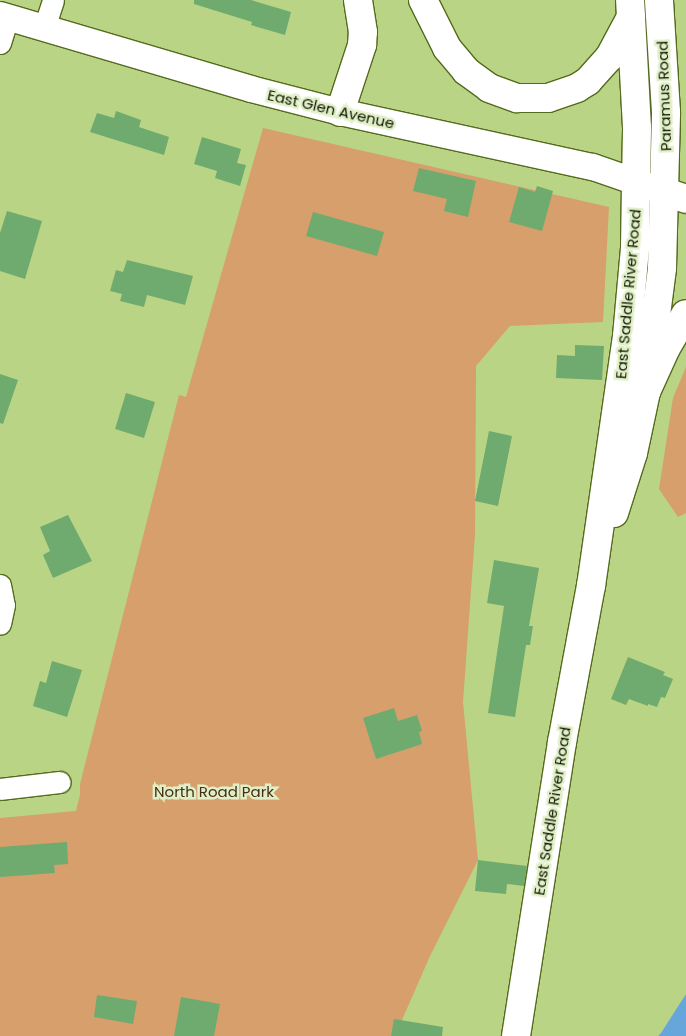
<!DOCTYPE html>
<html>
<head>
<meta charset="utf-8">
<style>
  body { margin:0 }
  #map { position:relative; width:686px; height:1036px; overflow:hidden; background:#b9d485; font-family:Poppins,sans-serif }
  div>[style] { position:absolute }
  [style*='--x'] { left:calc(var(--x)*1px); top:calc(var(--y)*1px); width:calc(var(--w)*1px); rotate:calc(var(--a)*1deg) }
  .green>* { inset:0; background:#d69f6b }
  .water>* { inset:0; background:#67a6da }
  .building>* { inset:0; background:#6fab6f }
  .roads { filter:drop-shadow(1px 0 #546b1c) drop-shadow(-1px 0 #546b1c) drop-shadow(0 1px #546b1c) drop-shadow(0 -1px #546b1c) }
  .minor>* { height:21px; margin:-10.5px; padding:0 10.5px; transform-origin:10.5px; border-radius:10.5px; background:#fff }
  .tertiary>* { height:26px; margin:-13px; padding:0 13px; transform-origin:13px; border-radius:13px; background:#fff }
  .secondary>* { height:28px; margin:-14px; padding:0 14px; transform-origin:14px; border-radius:14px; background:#fff }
  .trunk>* { height:28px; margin:-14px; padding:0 14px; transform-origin:14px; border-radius:14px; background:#fff }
  span { translate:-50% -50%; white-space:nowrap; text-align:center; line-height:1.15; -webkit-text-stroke:5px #e0efc8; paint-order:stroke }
  .street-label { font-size:15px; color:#101900 }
  .park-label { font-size:15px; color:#472e16 }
</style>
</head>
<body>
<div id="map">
  <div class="green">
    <div style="clip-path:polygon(263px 128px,609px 207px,603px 322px,510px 326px,476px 366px,475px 534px,463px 702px,478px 860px,430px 956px,395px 1036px,0 1036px,0 818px,76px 811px,80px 795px,80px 784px,179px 395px,186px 397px)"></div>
    <div style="clip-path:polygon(686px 367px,686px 513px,678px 517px,659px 489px,673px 398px)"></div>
  </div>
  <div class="water">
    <div style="clip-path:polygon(686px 994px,686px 1036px,658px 1036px,661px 1033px)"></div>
  </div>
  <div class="building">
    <div style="clip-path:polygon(194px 0,251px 0,291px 12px,285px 35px,251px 25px,252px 22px,194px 4px)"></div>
    <div style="clip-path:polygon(116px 111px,141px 120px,139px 127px,169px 137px,164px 155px,90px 132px,97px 113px,114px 118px)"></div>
    <div style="clip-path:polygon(202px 137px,241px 149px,237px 163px,246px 165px,240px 186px,215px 178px,217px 171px,194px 164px)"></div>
    <div style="clip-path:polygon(419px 168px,476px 181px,468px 217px,444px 211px,447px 199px,413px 191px)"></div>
    <div style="clip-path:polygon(537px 186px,553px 191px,542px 231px,509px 222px,519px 187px,535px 192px)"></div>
    <div style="clip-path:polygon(7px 211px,42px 221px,25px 279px,0 271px,0 233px)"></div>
    <div style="clip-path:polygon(313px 212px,384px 232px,377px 256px,306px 236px)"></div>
    <div style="clip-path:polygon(127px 260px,193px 276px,185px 305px,147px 295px,144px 307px,120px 301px,122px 294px,110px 291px,116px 270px,123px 272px)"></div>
    <div style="clip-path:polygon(575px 345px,604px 346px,602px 380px,556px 378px,557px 355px,575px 356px)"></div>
    <div style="clip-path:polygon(0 374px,18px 380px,3px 424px,0 423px)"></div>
    <div style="clip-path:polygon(126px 393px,155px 402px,144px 438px,115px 429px)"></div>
    <div style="clip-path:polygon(489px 431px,512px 436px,498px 506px,475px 501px)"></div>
    <div style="clip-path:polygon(68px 515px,92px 561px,53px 578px,43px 555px,50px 551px,40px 527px)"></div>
    <div style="clip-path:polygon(494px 560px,539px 568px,529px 626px,533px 626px,530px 645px,526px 645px,515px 717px,488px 713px,504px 606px,487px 603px)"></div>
    <div style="clip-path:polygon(628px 657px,665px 672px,663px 675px,673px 679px,665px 698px,661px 697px,657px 707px,648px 704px,648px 706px,629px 699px,626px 705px,611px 699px)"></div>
    <div style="clip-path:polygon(52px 661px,82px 670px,67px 717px,33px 706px,40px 681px,46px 683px)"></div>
    <div style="clip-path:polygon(394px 708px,398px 721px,417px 715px,422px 731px,419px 732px,422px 744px,376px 759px,363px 718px)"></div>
    <div style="clip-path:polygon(67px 842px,68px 864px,54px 865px,55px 873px,0 877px,0 847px)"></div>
    <div style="clip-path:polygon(478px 860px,527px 866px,524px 886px,507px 884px,506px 894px,475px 891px)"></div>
    <div style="clip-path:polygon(97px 995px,137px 1001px,133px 1024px,94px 1017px)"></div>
    <div style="clip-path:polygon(181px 997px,220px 1004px,214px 1036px,174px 1036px)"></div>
    <div style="clip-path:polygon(394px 1019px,443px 1027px,442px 1036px,391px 1036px)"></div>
  </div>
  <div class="roads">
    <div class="minor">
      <div style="--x:44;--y:28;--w:29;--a:-72"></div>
      <div style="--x:0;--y:43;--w:27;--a:-73"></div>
      <div style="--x:0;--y:585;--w:20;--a:79"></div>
      <div style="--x:4;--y:605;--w:19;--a:102"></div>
      <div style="--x:0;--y:789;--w:60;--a:-6.7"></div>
    </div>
    <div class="tertiary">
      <div style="--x:0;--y:15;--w:262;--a:16.4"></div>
      <div style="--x:251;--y:89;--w:92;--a:14.5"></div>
      <div style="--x:340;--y:112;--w:259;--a:12.3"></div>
      <div style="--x:593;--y:167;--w:67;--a:19.2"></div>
    </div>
    <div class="secondary">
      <div style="--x:614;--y:513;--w:63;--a:-72.4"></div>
      <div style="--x:633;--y:453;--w:62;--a:-78"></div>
      <div style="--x:646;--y:392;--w:125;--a:-82.6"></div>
      <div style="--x:662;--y:268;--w:156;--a:-88.5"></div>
      <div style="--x:666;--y:112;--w:112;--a:-93.6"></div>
      <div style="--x:516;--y:1036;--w:298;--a:-81.1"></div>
      <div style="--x:562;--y:742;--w:159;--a:-79.5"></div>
      <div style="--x:591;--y:586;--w:253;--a:-81.8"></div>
      <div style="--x:627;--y:336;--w:88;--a:-84.8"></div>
      <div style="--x:635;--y:248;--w:66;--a:-89.1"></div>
      <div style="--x:636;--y:182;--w:54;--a:-88.9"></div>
      <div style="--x:637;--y:128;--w:128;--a:-93.1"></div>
    </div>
    <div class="trunk">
      <div style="--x:423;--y:0;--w:54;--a:63.4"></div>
      <div style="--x:447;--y:48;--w:30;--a:50"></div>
      <div style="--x:466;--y:71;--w:29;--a:36"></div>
      <div style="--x:489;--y:88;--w:30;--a:20"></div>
      <div style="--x:517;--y:98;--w:31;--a:0"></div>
      <div style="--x:548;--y:98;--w:31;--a:-19"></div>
      <div style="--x:577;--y:88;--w:13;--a:-32"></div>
      <div style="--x:588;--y:81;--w:31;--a:-48"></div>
      <div style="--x:609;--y:58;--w:47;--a:-61.8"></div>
      <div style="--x:340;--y:112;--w:71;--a:-71.8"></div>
      <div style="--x:362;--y:45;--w:13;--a:-86"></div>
      <div style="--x:363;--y:32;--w:32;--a:-99"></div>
      <div style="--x:665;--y:192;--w:22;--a:18"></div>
      <div style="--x:646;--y:392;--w:48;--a:-65.6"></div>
      <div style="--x:666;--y:348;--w:39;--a:-60"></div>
    </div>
  </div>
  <div class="street-label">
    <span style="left:664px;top:96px;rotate:-92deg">Paramus Road</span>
    <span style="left:331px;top:109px;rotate:13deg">East Glen Avenue</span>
    <span style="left:628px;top:294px;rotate:-85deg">East Saddle River Road</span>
    <span style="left:552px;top:811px;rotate:-81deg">East Saddle River Road</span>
  </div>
  <div class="park-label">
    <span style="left:214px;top:792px">North Road Park</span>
  </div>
</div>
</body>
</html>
